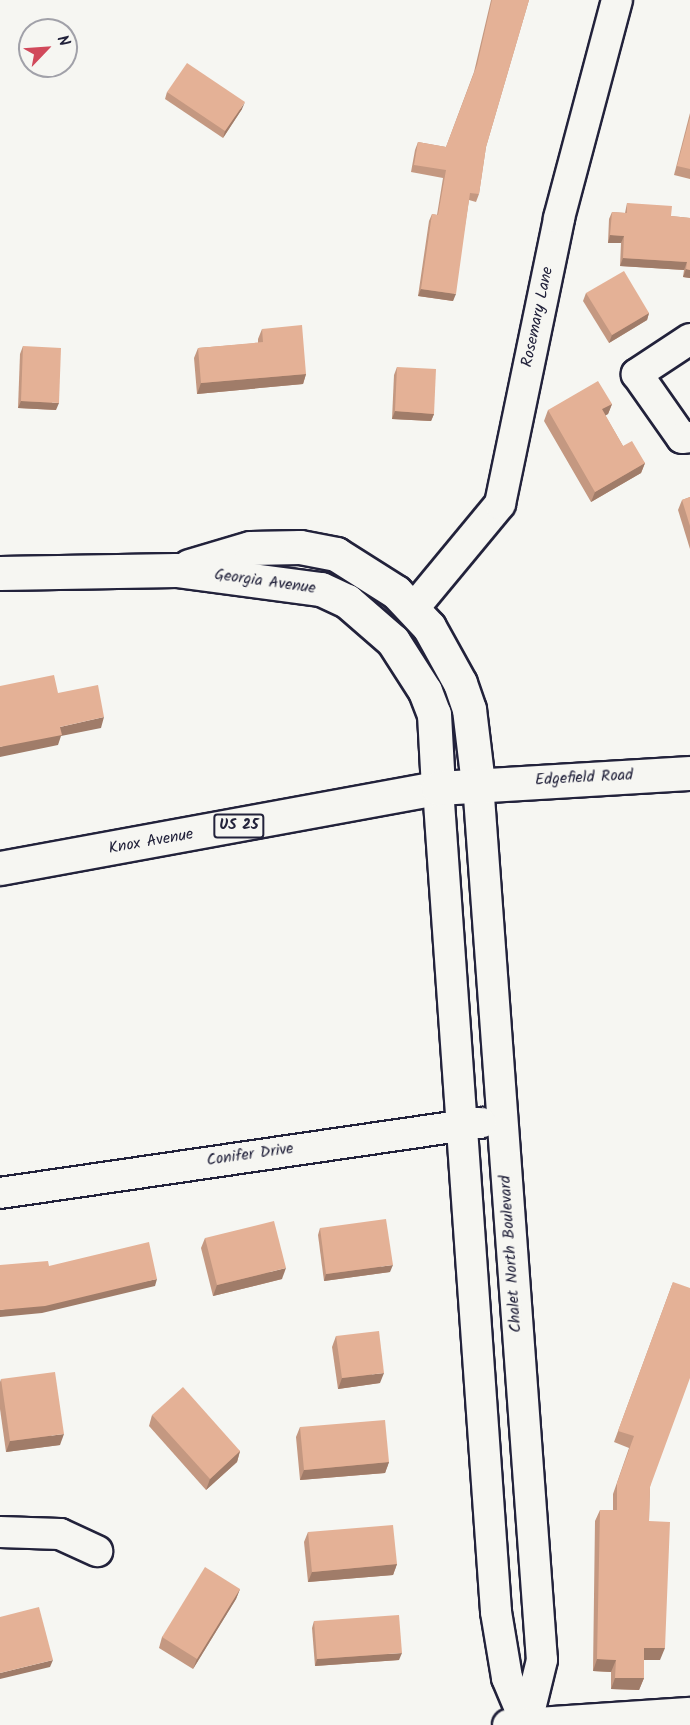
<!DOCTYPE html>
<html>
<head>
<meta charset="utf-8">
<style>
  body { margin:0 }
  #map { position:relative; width:690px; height:1725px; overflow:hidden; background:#f6f6f2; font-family:Kalam,sans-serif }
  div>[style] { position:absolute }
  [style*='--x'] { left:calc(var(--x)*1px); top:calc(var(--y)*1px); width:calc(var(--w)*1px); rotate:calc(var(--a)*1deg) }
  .roads { filter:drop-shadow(2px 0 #22223b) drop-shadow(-2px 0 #22223b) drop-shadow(0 2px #22223b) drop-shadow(0 -2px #22223b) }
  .minor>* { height:30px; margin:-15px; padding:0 15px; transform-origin:15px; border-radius:15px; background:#f6f6f2 }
  .major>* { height:33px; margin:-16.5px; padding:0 16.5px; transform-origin:16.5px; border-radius:16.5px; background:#f6f6f2 }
  .wall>* { inset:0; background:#c49881 }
  .shaded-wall>* { inset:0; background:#a07c69 }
  .building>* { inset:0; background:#e4b196 }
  span { translate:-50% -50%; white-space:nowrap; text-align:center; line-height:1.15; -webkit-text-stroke:4.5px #f6f6f2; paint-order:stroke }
  .shield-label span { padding:2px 4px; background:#f6f6f2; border:2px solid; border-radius:4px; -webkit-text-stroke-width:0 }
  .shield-label { font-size:15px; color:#22223b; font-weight:700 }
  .street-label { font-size:16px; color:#22223b }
  .north { position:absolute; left:18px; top:18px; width:60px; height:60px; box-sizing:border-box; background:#f6f6f2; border:2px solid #a1a1a9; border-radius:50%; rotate:65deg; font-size:16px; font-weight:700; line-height:24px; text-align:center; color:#22223b }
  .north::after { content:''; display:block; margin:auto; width:21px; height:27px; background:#d1495b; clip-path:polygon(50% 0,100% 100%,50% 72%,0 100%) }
</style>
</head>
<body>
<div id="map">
  <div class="roads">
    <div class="minor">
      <div style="--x:690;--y:339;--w:64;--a:146.6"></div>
      <div style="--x:637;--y:374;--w:78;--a:54.9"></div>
      <div style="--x:682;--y:438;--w:8;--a:-7"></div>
      <div style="--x:414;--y:608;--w:135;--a:-50.4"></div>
      <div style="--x:500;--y:504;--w:292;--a:-78.3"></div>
      <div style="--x:559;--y:218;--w:226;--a:-75.1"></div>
      <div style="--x:478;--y:783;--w:879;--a:85.83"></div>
      <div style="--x:542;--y:1660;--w:67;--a:103.8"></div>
      <div style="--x:438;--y:788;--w:826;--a:85.97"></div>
      <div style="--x:496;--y:1612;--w:67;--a:80.5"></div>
      <div style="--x:507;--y:1678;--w:49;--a:67.1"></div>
      <div style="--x:0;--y:1193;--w:486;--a:-8.3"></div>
      <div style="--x:0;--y:1532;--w:60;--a:1.9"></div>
      <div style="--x:60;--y:1534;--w:41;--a:24.7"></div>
      <div style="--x:508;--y:1725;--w:182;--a:-3.8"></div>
    </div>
    <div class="major">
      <div style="--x:189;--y:566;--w:64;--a:-16.4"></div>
      <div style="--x:250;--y:548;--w:50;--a:-1.1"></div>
      <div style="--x:300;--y:547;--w:37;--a:11"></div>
      <div style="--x:336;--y:554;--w:71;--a:32.3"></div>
      <div style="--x:396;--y:592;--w:48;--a:46.7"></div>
      <div style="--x:429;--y:627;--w:64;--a:61"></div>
      <div style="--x:460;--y:683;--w:28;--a:71"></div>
      <div style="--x:469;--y:709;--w:75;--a:83.1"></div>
      <div style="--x:0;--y:573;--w:176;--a:-1"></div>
      <div style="--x:176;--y:570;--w:146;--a:7.5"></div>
      <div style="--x:321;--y:589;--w:29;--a:25"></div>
      <div style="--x:347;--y:601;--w:61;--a:41"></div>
      <div style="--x:393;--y:641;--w:59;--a:57.4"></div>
      <div style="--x:425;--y:691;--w:25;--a:69"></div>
      <div style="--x:434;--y:714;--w:74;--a:86.9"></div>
      <div style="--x:0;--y:868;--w:445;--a:-10.4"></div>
      <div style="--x:438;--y:788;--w:252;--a:-3.4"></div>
    </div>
  </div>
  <div class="wall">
    <div style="clip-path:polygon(491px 0,529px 0,486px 147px,479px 194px,476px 202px,469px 200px,453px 301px,418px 296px,429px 221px,432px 214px,437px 215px,443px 178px,411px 172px,415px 150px,418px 142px,446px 147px,474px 72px)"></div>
    <div style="clip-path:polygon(167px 92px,242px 109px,223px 138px,165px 99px)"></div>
    <div style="clip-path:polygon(690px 113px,690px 179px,674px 175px)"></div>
    <div style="clip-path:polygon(627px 203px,671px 216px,690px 218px,690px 278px,683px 277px,684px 270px,620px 266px,621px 243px,608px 243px,609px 219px,612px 212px,625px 213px)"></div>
    <div style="clip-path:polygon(586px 293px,649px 313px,647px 320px,609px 343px,583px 301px)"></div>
    <div style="clip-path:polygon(262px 329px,306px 374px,303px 384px,197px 394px,194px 358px,198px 348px,258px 343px,258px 339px)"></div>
    <div style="clip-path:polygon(23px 346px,56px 410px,18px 408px,20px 354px)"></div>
    <div style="clip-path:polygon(397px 367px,434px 414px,431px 421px,392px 419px,394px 375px)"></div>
    <div style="clip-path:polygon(612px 404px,608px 414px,605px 415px,623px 446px,645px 463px,641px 473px,591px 502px,544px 421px,548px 410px)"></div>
    <div style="clip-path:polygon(690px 497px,690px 549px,678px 510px,682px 500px)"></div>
    <div style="clip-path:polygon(320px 1228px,390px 1272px,324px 1281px,318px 1235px)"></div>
    <div style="clip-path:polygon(205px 1238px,282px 1279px,213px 1296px,201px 1248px)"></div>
    <div style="clip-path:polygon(673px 1282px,650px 1487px,649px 1521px,660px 1660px,644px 1660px,644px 1678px,639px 1690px,611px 1689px,611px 1672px,593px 1671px,595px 1521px,600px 1510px,613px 1510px,613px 1494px,629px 1448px,614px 1442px)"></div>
    <div style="clip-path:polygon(336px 1336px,380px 1383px,338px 1389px,332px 1347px)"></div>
    <div style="clip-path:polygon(1px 1379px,60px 1445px,6px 1452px,0 1409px,0 1382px)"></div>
    <div style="clip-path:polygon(152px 1415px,240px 1451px,237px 1462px,206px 1490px,149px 1426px)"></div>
    <div style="clip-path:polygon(300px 1427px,389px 1462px,385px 1473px,300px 1480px,296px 1437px)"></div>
    <div style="clip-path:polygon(308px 1532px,397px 1564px,393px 1575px,308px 1582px,304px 1542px)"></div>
    <div style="clip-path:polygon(240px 1589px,236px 1599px,193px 1669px,159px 1648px,162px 1637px)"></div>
    <div style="clip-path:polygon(314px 1621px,399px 1660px,315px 1666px,312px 1628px)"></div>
  </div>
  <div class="shaded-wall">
    <div style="clip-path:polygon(245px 102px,242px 109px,223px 138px,225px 131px)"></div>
    <div style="clip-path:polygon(610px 235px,624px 236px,621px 243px,608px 243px)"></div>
    <div style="clip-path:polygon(623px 258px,687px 262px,684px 270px,620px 266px)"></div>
    <div style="clip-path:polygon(686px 269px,690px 270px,690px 278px,683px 277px)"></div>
    <div style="clip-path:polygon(421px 289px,456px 294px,453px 301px,418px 296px)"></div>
    <div style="clip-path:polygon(649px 313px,647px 320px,609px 343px,612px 335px)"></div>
    <div style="clip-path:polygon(306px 374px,303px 384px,197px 394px,201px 383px)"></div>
    <div style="clip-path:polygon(21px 401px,59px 403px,56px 410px,18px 408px)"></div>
    <div style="clip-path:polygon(612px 404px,608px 414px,598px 420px,602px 409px)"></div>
    <div style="clip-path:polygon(395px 411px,434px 414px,431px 421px,392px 419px)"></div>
    <div style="clip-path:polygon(645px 463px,641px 473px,591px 502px,595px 492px)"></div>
    <div style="clip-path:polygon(104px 717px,101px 728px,61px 736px,58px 745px,0 757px,0 747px,60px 727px)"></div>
    <div style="clip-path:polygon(393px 1265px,390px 1272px,324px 1281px,326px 1274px)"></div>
    <div style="clip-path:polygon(286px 1268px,282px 1279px,213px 1296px,217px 1285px)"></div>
    <div style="clip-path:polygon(157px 1279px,155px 1286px,42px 1313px,0 1317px,0 1310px)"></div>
    <div style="clip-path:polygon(384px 1373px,380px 1383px,338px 1389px,342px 1378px)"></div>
    <div style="clip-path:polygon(64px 1434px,60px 1445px,6px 1452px,10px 1441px)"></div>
    <div style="clip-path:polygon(240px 1451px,237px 1462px,206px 1490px,210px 1479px)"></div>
    <div style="clip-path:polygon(389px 1462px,385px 1473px,300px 1480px,304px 1470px)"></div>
    <div style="clip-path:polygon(397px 1564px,393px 1575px,308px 1582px,312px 1572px)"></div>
    <div style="clip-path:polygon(240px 1589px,236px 1599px,193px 1669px,197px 1659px)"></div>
    <div style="clip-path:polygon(644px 1648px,665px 1648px,660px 1660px,640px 1660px)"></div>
    <div style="clip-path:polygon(402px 1653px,399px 1660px,315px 1666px,317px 1659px)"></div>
    <div style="clip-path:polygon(597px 1659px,616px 1660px,611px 1672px,593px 1671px)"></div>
    <div style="clip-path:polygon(53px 1660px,50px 1667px,0 1679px,0 1673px)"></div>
    <div style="clip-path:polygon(615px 1678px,644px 1678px,639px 1690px,611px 1689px)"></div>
  </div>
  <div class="building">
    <div style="clip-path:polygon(492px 0,529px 0,486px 147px,479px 194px,470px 193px,456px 294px,421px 289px,432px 214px,438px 215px,446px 170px,414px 165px,418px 142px,446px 147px,477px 65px)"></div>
    <div style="clip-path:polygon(187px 63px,245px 102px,225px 131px,167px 92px)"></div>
    <div style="clip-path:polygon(690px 117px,690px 169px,677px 166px)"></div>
    <div style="clip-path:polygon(627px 203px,672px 206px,671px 216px,690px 218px,690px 270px,686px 269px,687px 262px,623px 258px,624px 236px,610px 235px,612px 212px,627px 213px)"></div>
    <div style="clip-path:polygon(624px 271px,649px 313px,612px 335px,586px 293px)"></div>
    <div style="clip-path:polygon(302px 325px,306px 374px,201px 383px,198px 348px,263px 342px,262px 329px)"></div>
    <div style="clip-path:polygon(23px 346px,61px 348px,59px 403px,21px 401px)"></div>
    <div style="clip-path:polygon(397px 367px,436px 369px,434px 414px,395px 411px)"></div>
    <div style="clip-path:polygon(598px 381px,612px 404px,602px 409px,623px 446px,632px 441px,645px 463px,595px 492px,548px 410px)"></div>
    <div style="clip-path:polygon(690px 497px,690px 526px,682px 500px)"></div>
    <div style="clip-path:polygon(54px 675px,58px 693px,98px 685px,104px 717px,60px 727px,62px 735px,0 747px,0 686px)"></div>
    <div style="clip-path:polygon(386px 1219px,393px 1265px,326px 1274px,320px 1228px)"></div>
    <div style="clip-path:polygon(274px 1221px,286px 1268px,217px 1285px,205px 1238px)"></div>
    <div style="clip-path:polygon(149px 1242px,157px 1279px,45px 1306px,0 1310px,0 1265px,48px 1261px,49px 1266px)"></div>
    <div style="clip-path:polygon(673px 1282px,690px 1288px,690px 1378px,650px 1487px,649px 1521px,670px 1522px,665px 1648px,644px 1648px,644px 1678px,615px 1678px,616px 1660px,597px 1659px,600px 1510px,617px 1510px,617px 1483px,634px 1436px,618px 1431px)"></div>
    <div style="clip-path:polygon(379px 1331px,384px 1373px,342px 1378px,336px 1336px)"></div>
    <div style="clip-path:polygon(55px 1372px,64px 1434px,10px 1441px,1px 1379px)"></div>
    <div style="clip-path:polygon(183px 1387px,240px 1451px,210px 1479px,152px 1415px)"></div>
    <div style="clip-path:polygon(385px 1420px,389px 1462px,304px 1470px,300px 1427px)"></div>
    <div style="clip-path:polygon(393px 1525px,397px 1564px,312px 1572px,308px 1532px)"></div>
    <div style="clip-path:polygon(205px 1567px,240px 1589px,197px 1659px,162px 1637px)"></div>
    <div style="clip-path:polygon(39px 1607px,53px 1660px,0 1673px,0 1617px)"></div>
    <div style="clip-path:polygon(399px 1615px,402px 1653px,317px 1659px,314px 1621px)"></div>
  </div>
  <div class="shield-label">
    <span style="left:239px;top:826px">US 25</span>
  </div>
  <div class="street-label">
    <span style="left:538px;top:317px;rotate:-78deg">Rosemary Lane</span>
    <span style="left:265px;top:582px;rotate:8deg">Georgia Avenue</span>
    <span style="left:584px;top:778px;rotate:-3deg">Edgefield Road</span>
    <span style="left:151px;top:842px;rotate:-10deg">Knox Avenue</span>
    <span style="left:250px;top:1155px;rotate:-8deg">Conifer Drive</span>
    <span style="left:511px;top:1254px;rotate:-94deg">Chalet North Boulevard</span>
  </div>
  <div class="north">N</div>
</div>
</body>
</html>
